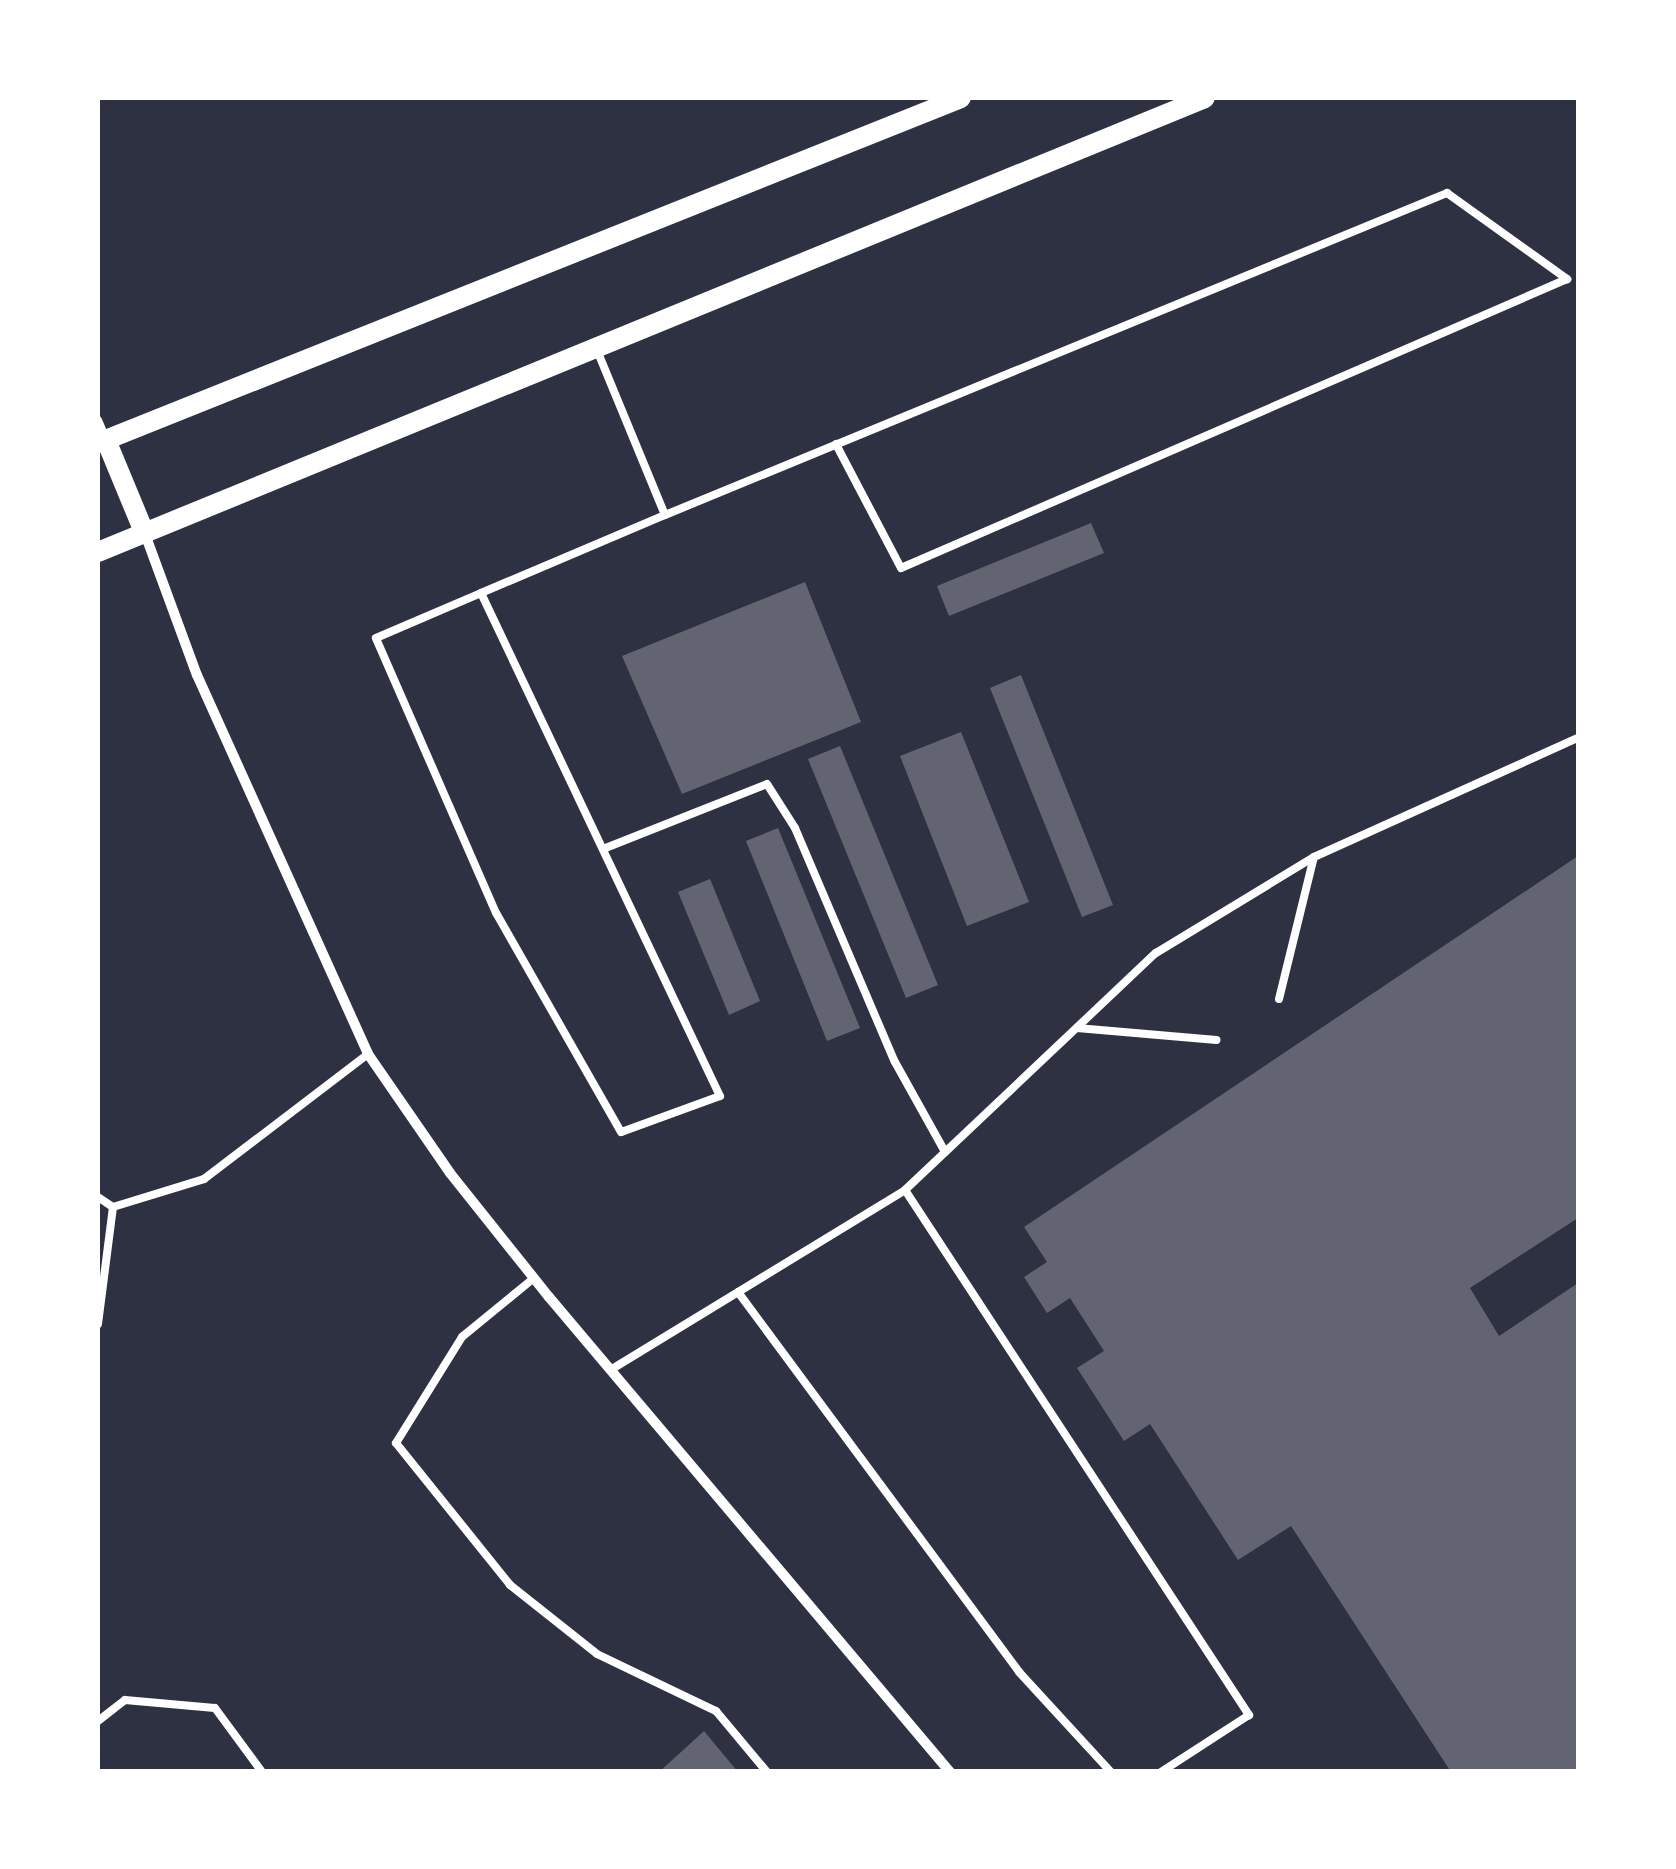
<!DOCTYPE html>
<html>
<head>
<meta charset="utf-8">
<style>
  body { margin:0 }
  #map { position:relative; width:1676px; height:1869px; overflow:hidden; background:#2d3142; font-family:Commissioner,sans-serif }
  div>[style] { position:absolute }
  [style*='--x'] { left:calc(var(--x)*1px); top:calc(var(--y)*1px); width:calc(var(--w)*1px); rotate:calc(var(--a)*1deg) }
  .building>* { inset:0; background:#626471 }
  .service>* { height:8px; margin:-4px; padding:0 4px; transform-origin:4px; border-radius:4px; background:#fff }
  .minor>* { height:10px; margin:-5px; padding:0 5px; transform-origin:5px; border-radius:5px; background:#fff }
  .secondary>* { height:20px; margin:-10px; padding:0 10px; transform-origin:10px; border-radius:10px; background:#fff }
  span { translate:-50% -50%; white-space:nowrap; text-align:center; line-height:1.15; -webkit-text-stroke:8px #fff; paint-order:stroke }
  .frame { position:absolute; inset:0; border:100px solid #fff; pointer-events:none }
</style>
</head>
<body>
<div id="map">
  <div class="building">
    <div style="clip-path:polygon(1091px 523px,1104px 553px,949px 616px,937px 586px)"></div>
    <div style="clip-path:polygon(805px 582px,861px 722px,682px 794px,622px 656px)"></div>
    <div style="clip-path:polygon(1021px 675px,1113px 905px,1082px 917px,990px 688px)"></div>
    <div style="clip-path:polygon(961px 732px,1029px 902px,967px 926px,900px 756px)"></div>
    <div style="clip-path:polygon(840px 746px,938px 985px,906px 998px,808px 759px)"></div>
    <div style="clip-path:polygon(778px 828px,860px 1028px,827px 1041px,746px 841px)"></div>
    <div style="clip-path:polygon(1578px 856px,1578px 1218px,1470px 1288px,1499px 1336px,1578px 1283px,1578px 1772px,1451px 1772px,1291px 1526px,1238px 1560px,1150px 1424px,1124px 1441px,1077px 1368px,1104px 1351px,1070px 1298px,1047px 1313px,1024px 1277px,1047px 1262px,1024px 1227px)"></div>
    <div style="clip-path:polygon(710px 879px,760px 1001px,729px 1015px,678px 892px)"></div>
    <div style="clip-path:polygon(704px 1731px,738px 1772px,659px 1772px)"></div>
  </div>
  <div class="service">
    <div style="--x:98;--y:420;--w:21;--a:67"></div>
    <div style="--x:665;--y:515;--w:846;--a:-22.38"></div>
    <div style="--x:1447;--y:193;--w:148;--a:35.6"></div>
    <div style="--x:1567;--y:279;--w:726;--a:156.54"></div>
    <div style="--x:901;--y:568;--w:140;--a:-117.7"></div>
    <div style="--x:481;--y:593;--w:557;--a:64.59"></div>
    <div style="--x:720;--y:1096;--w:105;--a:160"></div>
    <div style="--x:621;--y:1132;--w:252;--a:-119.7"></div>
    <div style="--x:496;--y:913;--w:300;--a:-113.6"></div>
    <div style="--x:376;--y:638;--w:114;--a:-23.2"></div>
    <div style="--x:481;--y:593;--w:200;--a:-23"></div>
    <div style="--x:665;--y:515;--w:181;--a:-112.4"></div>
    <div style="--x:603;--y:849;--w:176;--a:-21.6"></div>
    <div style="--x:767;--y:784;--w:52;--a:57.5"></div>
    <div style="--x:795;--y:828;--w:254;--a:66.9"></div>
    <div style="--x:895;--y:1062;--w:103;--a:60.9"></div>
    <div style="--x:1279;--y:999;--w:146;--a:-76.2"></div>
    <div style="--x:1077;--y:1028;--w:140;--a:4.9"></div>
    <div style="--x:905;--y:1190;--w:628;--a:56.77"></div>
    <div style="--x:1249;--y:1715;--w:105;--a:147.1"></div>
    <div style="--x:98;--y:1197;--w:18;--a:34"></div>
    <div style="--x:534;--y:1278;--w:93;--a:140.7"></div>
    <div style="--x:462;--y:1337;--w:125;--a:121.9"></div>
    <div style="--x:396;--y:1443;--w:182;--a:51.2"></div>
    <div style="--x:510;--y:1585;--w:111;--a:38.4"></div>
    <div style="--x:597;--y:1654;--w:132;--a:25.6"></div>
    <div style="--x:716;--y:1711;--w:80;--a:50.1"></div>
    <div style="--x:738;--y:1292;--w:473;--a:53.5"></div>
    <div style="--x:1019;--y:1672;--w:136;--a:47.4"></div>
    <div style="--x:98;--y:1324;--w:118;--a:-82.7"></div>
    <div style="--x:113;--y:1207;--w:95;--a:-17.1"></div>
    <div style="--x:204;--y:1179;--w:206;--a:-37.3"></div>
    <div style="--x:612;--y:1369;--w:343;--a:-31.4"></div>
    <div style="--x:905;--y:1190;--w:345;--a:-43.4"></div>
    <div style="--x:1156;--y:953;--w:185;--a:-31.3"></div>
    <div style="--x:1314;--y:857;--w:290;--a:-24.3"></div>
    <div style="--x:98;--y:1721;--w:34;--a:-38"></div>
    <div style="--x:125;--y:1700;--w:90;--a:5.1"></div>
    <div style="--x:215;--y:1708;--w:79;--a:53.7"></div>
  </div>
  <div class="minor">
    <div style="--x:145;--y:534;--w:150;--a:69.8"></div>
    <div style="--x:197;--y:675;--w:416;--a:65.7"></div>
    <div style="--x:368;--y:1054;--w:145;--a:55.4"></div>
    <div style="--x:450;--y:1173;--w:159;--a:51.4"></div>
    <div style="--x:549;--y:1297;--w:622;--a:49.83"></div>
  </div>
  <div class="secondary">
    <div style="--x:106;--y:440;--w:102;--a:67.5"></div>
    <div style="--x:98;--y:443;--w:929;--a:-21.79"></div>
    <div style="--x:98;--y:552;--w:1196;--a:-22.3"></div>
  </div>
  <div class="frame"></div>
</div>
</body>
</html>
